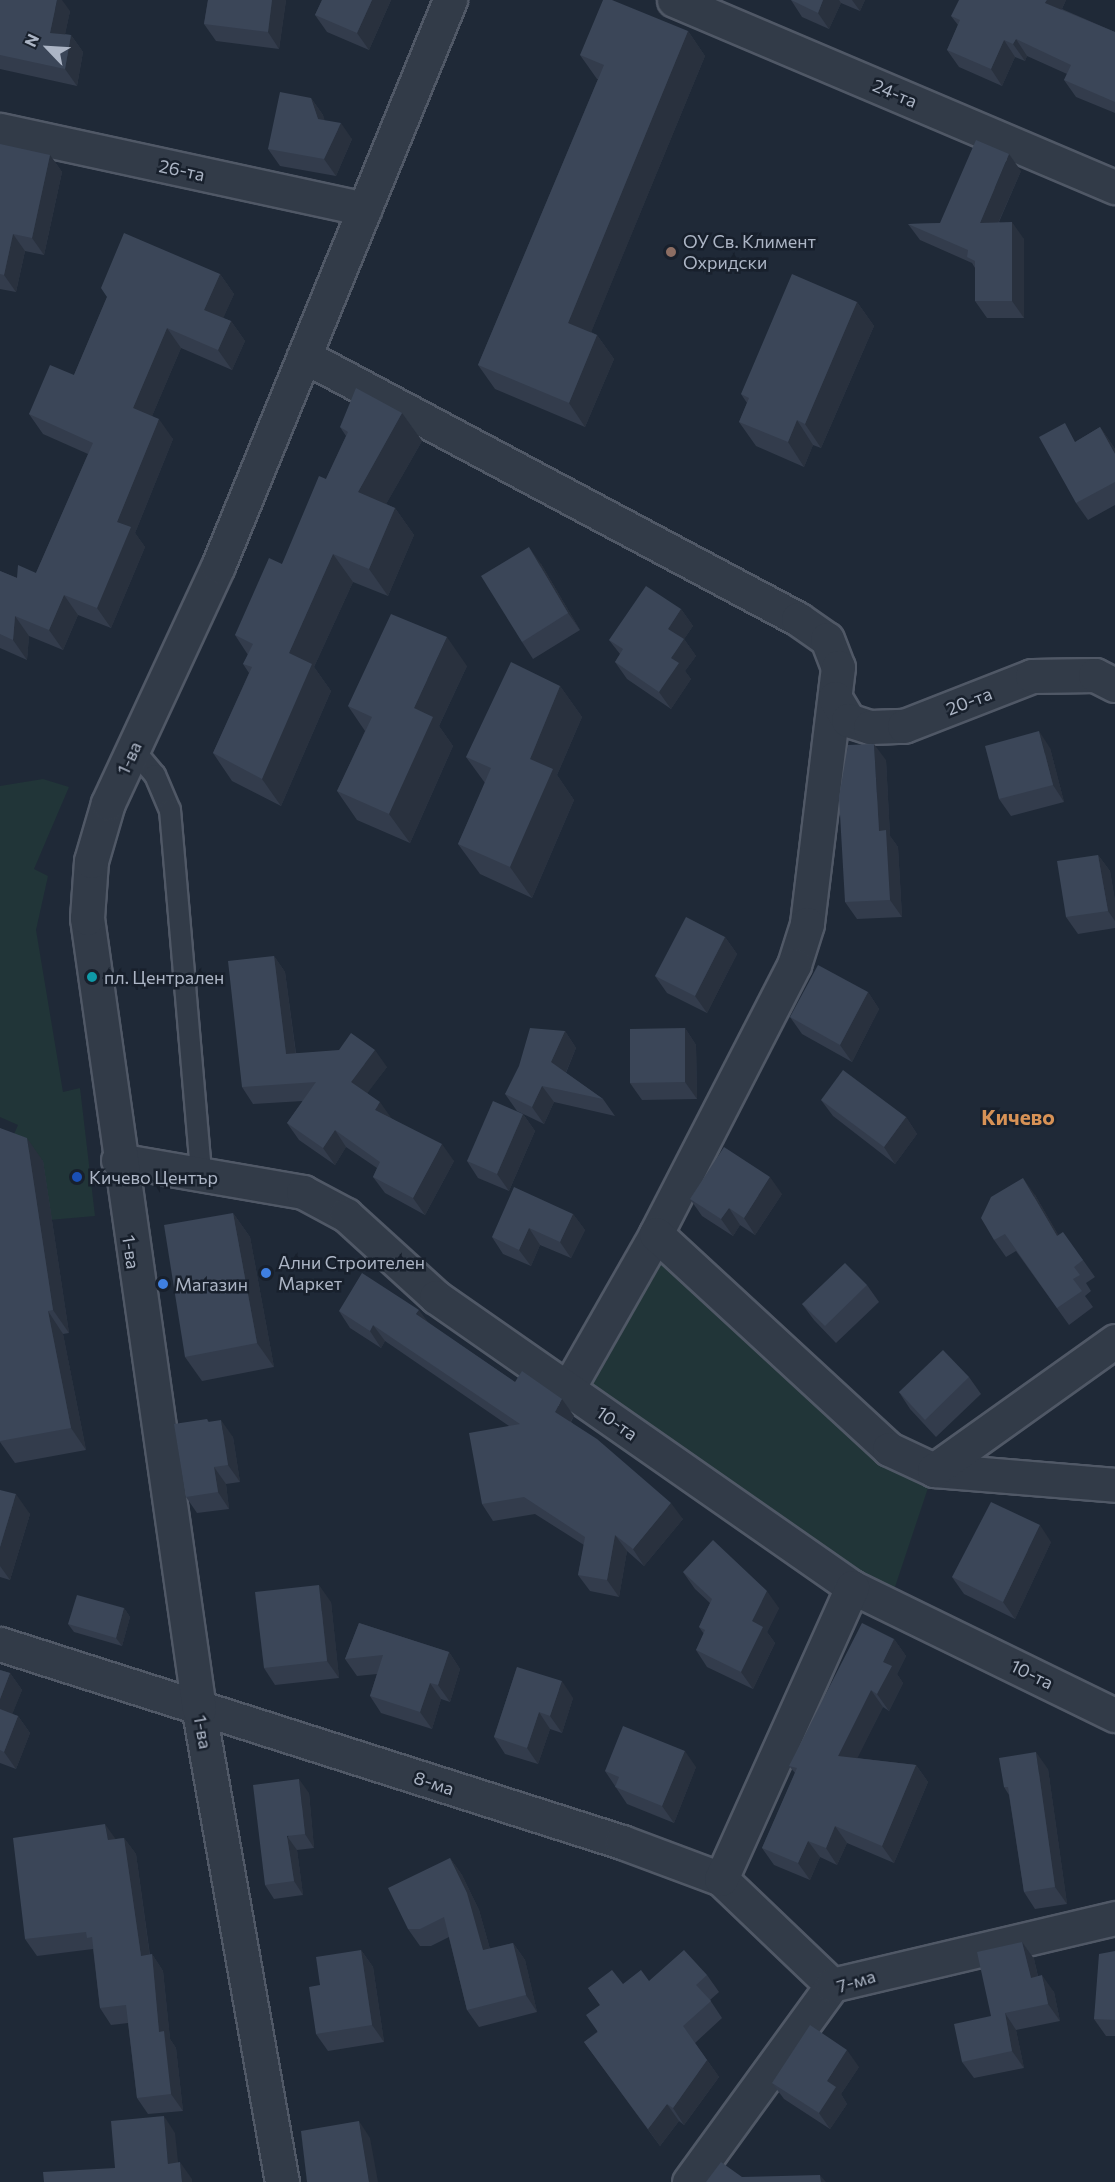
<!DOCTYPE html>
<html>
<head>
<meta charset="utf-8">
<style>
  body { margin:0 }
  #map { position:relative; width:1115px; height:2182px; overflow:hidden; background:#1f2937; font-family:Commissioner,sans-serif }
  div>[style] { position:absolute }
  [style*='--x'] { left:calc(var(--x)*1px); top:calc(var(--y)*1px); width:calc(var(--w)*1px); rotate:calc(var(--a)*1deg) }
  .green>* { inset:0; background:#213538 }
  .roads { filter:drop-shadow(2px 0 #505866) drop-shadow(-2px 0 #505866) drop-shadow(0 2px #505866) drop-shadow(0 -2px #505866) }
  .service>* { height:20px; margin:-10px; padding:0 10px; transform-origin:10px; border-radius:10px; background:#323b48 }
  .minor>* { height:33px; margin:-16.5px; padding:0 16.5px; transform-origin:16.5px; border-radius:16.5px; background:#323b48 }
  .wall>* { inset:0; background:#333c4c }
  .shaded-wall>* { inset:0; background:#29313e }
  .building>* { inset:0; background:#3b4658 }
  .dots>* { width:16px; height:16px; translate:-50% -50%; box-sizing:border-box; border:3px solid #18202c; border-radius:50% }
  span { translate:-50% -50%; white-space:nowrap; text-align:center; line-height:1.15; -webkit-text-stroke:5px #18202c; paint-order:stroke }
  .street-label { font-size:18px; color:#acb5c5 }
  .poi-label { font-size:18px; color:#acb5c5 }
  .left { translate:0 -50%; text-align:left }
  .quarter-label { font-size:21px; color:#d79256; font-weight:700 }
  .north { position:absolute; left:18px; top:18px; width:60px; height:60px; -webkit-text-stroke:4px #18202c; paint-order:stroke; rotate:295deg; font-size:16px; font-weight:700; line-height:24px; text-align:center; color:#acb5c5 }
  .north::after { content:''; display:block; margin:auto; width:21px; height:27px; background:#acb5c5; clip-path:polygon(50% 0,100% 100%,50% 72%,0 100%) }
</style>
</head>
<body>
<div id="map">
  <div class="green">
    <div style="clip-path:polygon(43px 779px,69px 787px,34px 869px,48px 876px,36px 930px,63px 1092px,80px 1088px,95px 1216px,49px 1220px,8px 1148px,18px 1125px,0 1117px,0 786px)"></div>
    <div style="clip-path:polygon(656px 1234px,934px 1470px,889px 1605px,568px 1388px)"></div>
  </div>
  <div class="roads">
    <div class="service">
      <div style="--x:133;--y:749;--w:34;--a:50"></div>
      <div style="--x:155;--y:775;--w:38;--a:67"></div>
      <div style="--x:170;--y:810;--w:366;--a:85.1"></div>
    </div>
    <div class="minor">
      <div style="--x:674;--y:0;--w:479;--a:23"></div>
      <div style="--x:0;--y:130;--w:373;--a:12.2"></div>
      <div style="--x:304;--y:356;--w:560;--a:28.03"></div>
      <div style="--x:798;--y:619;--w:35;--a:35"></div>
      <div style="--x:827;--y:639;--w:30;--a:69"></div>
      <div style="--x:838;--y:667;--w:259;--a:96.9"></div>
      <div style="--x:807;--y:924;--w:43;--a:107.6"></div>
      <div style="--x:794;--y:965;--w:302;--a:117.2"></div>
      <div style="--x:656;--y:1234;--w:177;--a:119.7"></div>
      <div style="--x:835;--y:698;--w:26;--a:59"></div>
      <div style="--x:848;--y:720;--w:23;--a:18"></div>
      <div style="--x:870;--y:727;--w:34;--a:-2"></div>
      <div style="--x:904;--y:726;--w:137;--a:-21.3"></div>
      <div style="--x:1032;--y:676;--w:63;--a:-0.9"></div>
      <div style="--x:1095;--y:675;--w:22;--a:27"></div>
      <div style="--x:118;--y:1160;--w:188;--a:9.8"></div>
      <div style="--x:303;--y:1192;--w:49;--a:28.1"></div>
      <div style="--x:346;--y:1215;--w:122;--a:42.3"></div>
      <div style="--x:436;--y:1297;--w:507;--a:34.88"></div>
      <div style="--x:852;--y:1587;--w:292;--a:26"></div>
      <div style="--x:656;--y:1234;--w:317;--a:42.7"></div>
      <div style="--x:889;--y:1449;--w:50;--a:25"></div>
      <div style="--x:934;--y:1470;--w:182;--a:4.7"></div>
      <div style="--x:934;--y:1470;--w:222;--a:-35.5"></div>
      <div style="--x:0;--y:1644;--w:653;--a:17.66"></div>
      <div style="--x:622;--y:1842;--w:106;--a:20.5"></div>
      <div style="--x:721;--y:1879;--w:153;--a:43.7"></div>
      <div style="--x:721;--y:1879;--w:320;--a:-65.8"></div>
      <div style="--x:282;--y:2182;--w:480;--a:-100"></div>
      <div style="--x:199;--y:1709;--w:799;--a:-98.06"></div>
      <div style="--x:87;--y:918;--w:57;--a:-86"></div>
      <div style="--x:91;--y:861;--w:60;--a:-73.7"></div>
      <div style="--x:108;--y:803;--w:261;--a:-65.1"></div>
      <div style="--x:218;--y:566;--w:612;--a:-67.71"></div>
      <div style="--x:689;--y:2182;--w:243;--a:-54"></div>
      <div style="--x:832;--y:1985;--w:291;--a:-13.3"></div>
    </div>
  </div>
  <div class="wall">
    <div style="clip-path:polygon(0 0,70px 11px,65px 34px,71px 35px,83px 52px,77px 86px,0 69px)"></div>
    <div style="clip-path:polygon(208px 0,286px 0,279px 49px,216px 41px,204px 24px)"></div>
    <div style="clip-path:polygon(322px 0,391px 0,369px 50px,327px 32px,315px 15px)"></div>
    <div style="clip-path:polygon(791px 0,865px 0,860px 11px,841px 3px,829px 29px,802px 17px)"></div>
    <div style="clip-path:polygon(1066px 0,1062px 9px,1115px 32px,1115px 113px,1076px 97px,1064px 80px,1067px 74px,1027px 56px,1025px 61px,1015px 57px,1002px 86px,959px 67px,947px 50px,958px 25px,951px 16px)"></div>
    <div style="clip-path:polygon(688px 31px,705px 56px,591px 332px,597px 335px,614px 359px,585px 427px,495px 389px,478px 365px,598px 79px,597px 79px,580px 55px)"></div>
    <div style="clip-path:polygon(311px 98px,323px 115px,324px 120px,352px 139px,336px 176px,280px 166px,268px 149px)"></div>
    <div style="clip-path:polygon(0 144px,50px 155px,62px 172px,44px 255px,25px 251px,16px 292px,0 289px)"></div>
    <div style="clip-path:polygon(1021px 171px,999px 222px,1024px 239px,1024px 318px,987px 318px,975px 301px,975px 268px,972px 263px,920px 240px,908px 224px,940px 223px)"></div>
    <div style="clip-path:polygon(220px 274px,234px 294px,223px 318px,231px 321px,245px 341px,232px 370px,181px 348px,152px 416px,173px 439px,135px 533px,145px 547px,111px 628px,78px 615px,63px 650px,29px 636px,27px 660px,0 648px,0 571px,17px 578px,36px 573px,88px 454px,43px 434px,29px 414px,74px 375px,107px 297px)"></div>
    <div style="clip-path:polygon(857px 302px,874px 326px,821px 448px,813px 445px,804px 467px,756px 446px,739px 422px,747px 403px,741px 394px)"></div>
    <div style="clip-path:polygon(402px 413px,422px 441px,386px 504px,395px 508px,414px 535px,388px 596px,353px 582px,314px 667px,331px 691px,281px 806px,232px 781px,213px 753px,249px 673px,243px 664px,248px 655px,235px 635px,282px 564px,326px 479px,346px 436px,340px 427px)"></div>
    <div style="clip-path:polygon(1100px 427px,1115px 449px,1115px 505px,1088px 520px,1076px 503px,1077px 441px)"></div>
    <div style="clip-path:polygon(541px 564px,580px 630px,533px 659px,522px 642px)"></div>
    <div style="clip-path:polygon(681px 609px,693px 626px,684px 639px,696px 656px,685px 671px,691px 679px,671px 709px,627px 679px,615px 662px,620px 654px,609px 640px)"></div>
    <div style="clip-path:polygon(467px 666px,439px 726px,453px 746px,410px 843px,357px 820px,337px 791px,365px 731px,348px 706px)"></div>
    <div style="clip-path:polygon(560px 686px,582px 717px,557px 775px,574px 800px,532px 898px,480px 874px,458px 844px,485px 783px,466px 757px)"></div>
    <div style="clip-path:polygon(1050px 748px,1064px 802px,1011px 816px,999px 799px)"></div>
    <div style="clip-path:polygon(886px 760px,890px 836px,898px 847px,902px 917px,857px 919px,845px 902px)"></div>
    <div style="clip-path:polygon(1098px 855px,1110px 871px,1115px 901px,1115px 928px,1078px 934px,1066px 917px)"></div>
    <div style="clip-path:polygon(725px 937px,737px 954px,707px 1013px,667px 993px,655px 976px)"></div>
    <div style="clip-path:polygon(274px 956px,285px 972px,296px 1053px,387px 1067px,367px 1093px,391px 1118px,454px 1161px,425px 1215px,385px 1193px,373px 1177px,377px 1168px,346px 1147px,335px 1165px,299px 1140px,287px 1123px,303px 1101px,253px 1104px,242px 1087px)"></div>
    <div style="clip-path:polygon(868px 992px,879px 1009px,852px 1062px,802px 1034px,790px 1017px)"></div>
    <div style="clip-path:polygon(685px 1028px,696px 1045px,697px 1099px,642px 1100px,630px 1083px)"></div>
    <div style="clip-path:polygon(565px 1031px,576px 1048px,566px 1073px,603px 1099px,615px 1116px,554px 1102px,544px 1124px,517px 1111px,505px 1094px)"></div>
    <div style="clip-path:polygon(821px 1100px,906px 1117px,917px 1134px,895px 1164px,833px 1116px)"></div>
    <div style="clip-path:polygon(523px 1114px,535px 1131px,509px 1191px,478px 1178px,467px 1161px)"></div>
    <div style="clip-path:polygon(0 1128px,43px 1161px,69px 1333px,63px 1334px,86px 1450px,15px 1463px,0 1442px)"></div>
    <div style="clip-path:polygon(782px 1194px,755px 1235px,740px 1225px,733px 1236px,702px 1216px,690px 1199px)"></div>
    <div style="clip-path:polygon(1035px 1195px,1058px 1235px,1083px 1260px,1095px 1277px,1086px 1283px,1091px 1291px,1085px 1296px,1093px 1307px,1069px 1325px,1016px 1251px,1006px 1257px,994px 1240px)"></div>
    <div style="clip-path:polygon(233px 1213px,250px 1237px,274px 1367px,202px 1381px,185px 1357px)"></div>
    <div style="clip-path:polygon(573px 1214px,585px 1230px,571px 1258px,540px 1245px,531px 1266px,503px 1254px,492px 1237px)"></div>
    <div style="clip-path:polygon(867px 1285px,879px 1302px,836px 1343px,814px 1320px,802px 1304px)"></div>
    <div style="clip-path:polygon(339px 1311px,428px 1323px,515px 1382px,574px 1416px,571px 1422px,683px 1519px,644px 1566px,627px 1551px,619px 1597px,590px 1591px,578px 1575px,584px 1545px,535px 1514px,493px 1521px,482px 1504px,509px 1426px,385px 1341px,381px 1348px,350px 1328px)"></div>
    <div style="clip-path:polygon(969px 1377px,981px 1394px,936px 1437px,910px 1409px,899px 1392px)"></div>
    <div style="clip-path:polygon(207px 1419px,209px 1422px,233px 1437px,240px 1482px,226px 1484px,229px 1509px,197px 1513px,186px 1497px)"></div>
    <div style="clip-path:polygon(0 1490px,30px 1514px,10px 1580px,0 1577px)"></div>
    <div style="clip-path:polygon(1051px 1542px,1015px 1619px,964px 1594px,952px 1577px)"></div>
    <div style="clip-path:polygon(683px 1572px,779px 1608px,767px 1632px,775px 1643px,753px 1689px,707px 1667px,696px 1650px,704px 1634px,699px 1627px,710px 1603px,695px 1589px)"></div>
    <div style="clip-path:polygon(331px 1602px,339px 1678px,275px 1685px,264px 1668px)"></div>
    <div style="clip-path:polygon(124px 1608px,130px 1617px,122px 1646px,74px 1632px,68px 1624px)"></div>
    <div style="clip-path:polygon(359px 1623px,449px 1652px,460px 1669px,450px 1702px,441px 1699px,432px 1729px,381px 1713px,370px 1696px,377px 1674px,357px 1676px,345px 1659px)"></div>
    <div style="clip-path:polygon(894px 1639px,906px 1656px,897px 1674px,903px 1683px,889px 1711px,883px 1707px,857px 1758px,916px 1765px,928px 1782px,894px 1863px,847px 1843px,837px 1865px,820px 1857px,810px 1880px,774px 1865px,762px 1848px,795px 1773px,789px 1766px)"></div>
    <div style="clip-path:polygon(517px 1667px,573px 1698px,562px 1733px,550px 1729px,538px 1764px,505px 1754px,494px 1737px)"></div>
    <div style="clip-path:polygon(0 1670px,10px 1673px,22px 1690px,12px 1714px,18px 1716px,30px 1733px,16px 1769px,0 1763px)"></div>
    <div style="clip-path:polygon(696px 1767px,674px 1823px,627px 1804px,605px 1771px)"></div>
    <div style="clip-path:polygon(1048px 1769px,1067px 1904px,1035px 1909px,1024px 1892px,1009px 1795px,1004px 1787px)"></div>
    <div style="clip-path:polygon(309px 1793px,314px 1848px,297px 1850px,303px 1895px,274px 1899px,265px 1885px)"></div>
    <div style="clip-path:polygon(124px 1838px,136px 1854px,150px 1955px,152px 1954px,163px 1971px,170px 2039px,176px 2048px,183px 2111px,148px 2114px,137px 2098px,128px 2023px,111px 2025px,100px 2008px,93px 1949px,37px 1956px,25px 1939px,116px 1839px)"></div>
    <div style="clip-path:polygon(450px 1858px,462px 1875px,479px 1910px,490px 1949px,513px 1943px,525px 1960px,537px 2012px,479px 2027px,467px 2010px,449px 1937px,431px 1946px,420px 1946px,408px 1929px)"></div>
    <div style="clip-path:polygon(1022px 1942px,1034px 1959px,1038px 1976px,1054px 1992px,1060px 2021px,1016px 2030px,1024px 2068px,974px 2078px,962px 2062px,991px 2016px)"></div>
    <div style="clip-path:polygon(361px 1950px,373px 1967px,384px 2042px,328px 2051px,316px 2034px,320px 1985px)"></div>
    <div style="clip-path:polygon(1115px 1951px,1115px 2036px,1106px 2036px,1094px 2019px)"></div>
    <div style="clip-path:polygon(707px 1975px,719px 1992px,710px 2000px,722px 2018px,695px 2043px,719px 2077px,684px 2125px,679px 2121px,660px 2146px,584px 2042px,597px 2032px,600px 2005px,588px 1988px)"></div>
    <div style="clip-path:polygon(859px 2067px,841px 2094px,847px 2104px,830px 2129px,784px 2099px,772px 2083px)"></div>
  </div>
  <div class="shaded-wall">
    <div style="clip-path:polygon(57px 0,62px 0,70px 11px,62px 49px,50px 33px)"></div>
    <div style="clip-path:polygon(272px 0,286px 0,279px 49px,268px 32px)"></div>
    <div style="clip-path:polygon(372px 0,391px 0,369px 50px,357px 33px)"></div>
    <div style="clip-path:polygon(823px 0,839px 0,841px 3px,829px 29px,818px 13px)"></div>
    <div style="clip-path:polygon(852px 0,865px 0,860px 11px)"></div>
    <div style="clip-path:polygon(1047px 0,1066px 0,1057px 19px,1045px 3px)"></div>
    <div style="clip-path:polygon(688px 31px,705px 56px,585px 347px,568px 323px)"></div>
    <div style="clip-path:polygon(71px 35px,83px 52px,77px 86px,65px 69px)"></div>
    <div style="clip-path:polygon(1016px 39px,1027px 56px,1025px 61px,1013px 44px)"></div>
    <div style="clip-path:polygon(1004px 40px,1015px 57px,1002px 86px,991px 69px)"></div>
    <div style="clip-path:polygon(311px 98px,323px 115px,330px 136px,318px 119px)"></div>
    <div style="clip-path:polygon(341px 123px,352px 139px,336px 176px,324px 159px)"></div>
    <div style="clip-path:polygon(1009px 154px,1021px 171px,991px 239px,980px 223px)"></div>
    <div style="clip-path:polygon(50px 155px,62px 172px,44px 255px,32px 238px)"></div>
    <div style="clip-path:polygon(1012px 222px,1024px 239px,1024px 318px,1012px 301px)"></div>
    <div style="clip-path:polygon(13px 234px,25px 251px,16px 292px,4px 275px)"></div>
    <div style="clip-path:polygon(220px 274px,234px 294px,218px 330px,204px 310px)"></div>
    <div style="clip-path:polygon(857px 302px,874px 326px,821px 448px,805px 424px)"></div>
    <div style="clip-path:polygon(231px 321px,245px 341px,232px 370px,218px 350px)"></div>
    <div style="clip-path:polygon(167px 328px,181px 348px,147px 428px,133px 408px)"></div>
    <div style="clip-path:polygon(597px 335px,614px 359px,585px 427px,569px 403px)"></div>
    <div style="clip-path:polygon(402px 413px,422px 441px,377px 520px,358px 492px)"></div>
    <div style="clip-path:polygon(159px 419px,173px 439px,135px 533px,145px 547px,111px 628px,97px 608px,117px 522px)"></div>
    <div style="clip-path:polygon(797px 420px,813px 445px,804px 467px,788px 442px)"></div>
    <div style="clip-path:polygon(1100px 427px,1112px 444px,1115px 449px,1115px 454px)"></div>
    <div style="clip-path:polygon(395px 508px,414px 535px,388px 596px,369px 569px)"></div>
    <div style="clip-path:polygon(529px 547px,541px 564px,580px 630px,568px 613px)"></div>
    <div style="clip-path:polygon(333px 554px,353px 582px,314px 667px,331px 691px,281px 806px,262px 779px,289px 653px)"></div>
    <div style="clip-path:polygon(64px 595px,78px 615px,63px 650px,49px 630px)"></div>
    <div style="clip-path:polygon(681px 609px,693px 626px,680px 645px,668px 629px)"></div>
    <div style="clip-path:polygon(15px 616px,29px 636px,27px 660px,13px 640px)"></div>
    <div style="clip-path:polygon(447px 637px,467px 666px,439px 726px,453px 746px,410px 843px,389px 814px,414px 708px)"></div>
    <div style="clip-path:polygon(684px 639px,696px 656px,685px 671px,691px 679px,671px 709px,659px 692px,671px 658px)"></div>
    <div style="clip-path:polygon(560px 686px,582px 717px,557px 775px,574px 800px,532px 898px,510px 867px,530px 759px)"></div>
    <div style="clip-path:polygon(1039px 731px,1050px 748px,1064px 802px,1053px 785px)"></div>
    <div style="clip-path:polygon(874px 744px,886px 760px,890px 836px,898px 847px,902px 917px,890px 900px,879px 831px)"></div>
    <div style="clip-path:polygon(1098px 855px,1110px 871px,1115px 901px,1115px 921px,1108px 911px)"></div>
    <div style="clip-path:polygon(725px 937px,737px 954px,707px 1013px,695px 996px)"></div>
    <div style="clip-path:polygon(274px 956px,285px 972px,298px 1071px,286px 1054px)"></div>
    <div style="clip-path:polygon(868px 992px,879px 1009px,852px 1062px,840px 1045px)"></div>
    <div style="clip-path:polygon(685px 1028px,696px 1045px,697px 1099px,685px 1082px)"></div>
    <div style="clip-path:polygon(565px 1031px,576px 1048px,563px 1079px,551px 1062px)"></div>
    <div style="clip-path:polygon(375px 1050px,387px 1067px,363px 1099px,351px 1082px)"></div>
    <div style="clip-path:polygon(542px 1086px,554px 1102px,544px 1124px,532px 1107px)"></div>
    <div style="clip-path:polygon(380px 1102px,392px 1119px,375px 1110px)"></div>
    <div style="clip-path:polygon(523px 1114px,535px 1131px,509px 1191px,497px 1174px)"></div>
    <div style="clip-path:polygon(906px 1117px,917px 1134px,895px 1164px,884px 1147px)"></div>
    <div style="clip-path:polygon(335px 1130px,346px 1147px,335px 1165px,323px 1148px)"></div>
    <div style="clip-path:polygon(27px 1138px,43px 1161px,69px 1333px,53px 1310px)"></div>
    <div style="clip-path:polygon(442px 1144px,454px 1161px,425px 1215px,413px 1198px)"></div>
    <div style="clip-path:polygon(770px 1177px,782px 1194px,755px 1235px,744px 1218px)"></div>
    <div style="clip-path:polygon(1023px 1178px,1035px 1195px,1069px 1253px,1057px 1236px)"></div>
    <div style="clip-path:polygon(729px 1208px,740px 1225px,733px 1236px,721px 1219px)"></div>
    <div style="clip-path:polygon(233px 1213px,250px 1237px,274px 1367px,257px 1343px)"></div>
    <div style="clip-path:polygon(573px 1214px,585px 1230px,571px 1258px,560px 1242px)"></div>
    <div style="clip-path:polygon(529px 1228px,540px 1245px,531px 1266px,519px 1250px)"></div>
    <div style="clip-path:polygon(419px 1310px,431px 1326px,416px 1314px)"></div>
    <div style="clip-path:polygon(48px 1311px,63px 1334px,86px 1450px,71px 1428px)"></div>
    <div style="clip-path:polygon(373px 1325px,385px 1341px,381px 1348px,370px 1331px)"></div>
    <div style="clip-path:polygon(562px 1399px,574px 1416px,566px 1428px,555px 1412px)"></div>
    <div style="clip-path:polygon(221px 1420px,233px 1437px,240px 1482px,228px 1465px)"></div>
    <div style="clip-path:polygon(214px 1467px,226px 1484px,229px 1509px,218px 1492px)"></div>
    <div style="clip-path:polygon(16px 1494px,30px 1514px,10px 1580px,0 1566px,0 1547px)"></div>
    <div style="clip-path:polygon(671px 1503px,683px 1519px,644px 1566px,633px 1549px)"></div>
    <div style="clip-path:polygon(1040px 1525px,1051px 1542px,1015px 1619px,1003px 1602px)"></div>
    <div style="clip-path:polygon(615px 1535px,627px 1551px,619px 1597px,607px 1580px)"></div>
    <div style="clip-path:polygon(319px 1585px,331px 1602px,339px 1678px,327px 1661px)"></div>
    <div style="clip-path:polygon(767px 1591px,779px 1608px,767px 1632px,775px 1643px,753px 1689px,741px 1672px,752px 1621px)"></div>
    <div style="clip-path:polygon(124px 1608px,130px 1617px,122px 1646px,116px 1638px)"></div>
    <div style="clip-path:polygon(894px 1639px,906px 1656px,897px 1674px,903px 1683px,889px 1711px,877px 1694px,883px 1662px)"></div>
    <div style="clip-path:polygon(449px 1652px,460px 1669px,450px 1702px,438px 1685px)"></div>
    <div style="clip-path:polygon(10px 1673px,22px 1690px,8px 1725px,0 1713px,0 1699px)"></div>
    <div style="clip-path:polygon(562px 1681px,573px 1698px,562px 1733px,550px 1716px)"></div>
    <div style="clip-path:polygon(430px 1683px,441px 1699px,432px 1729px,420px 1712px)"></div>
    <div style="clip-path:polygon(871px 1690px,883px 1707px,850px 1773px,838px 1756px)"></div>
    <div style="clip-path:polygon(539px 1712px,550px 1729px,538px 1764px,527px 1748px)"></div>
    <div style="clip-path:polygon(18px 1716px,30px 1733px,16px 1769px,4px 1752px)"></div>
    <div style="clip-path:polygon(685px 1751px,696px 1767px,674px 1823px,662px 1806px)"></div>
    <div style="clip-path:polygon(1036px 1752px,1048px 1769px,1067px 1904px,1055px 1887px)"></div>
    <div style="clip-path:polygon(916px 1765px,928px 1782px,894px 1863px,882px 1846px)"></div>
    <div style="clip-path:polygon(299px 1779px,309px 1793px,314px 1848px,305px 1834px)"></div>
    <div style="clip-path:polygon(105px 1824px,117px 1841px,108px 1840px)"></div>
    <div style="clip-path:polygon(835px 1826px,847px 1843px,837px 1865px,826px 1848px)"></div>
    <div style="clip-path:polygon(287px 1836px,297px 1850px,303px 1895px,294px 1881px)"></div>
    <div style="clip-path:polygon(124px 1838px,136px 1854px,152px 1972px,141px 1956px)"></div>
    <div style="clip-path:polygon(808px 1841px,820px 1857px,810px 1880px,798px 1863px)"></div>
    <div style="clip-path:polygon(450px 1858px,462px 1875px,479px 1910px,495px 1967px,483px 1950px)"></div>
    <div style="clip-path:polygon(1022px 1942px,1034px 1959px,1042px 1995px,1031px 1978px)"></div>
    <div style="clip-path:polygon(513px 1943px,525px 1960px,537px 2012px,526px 1995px)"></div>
    <div style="clip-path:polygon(361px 1950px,373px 1967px,384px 2042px,372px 2025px)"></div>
    <div style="clip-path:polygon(152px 1954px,163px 1971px,170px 2039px,176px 2048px,183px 2111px,171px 2094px,159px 2032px)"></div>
    <div style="clip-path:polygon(1042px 1975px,1054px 1992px,1060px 2021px,1048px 2004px)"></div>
    <div style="clip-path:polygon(1005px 2013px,1016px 2030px,1024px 2068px,1012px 2051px)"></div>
    <div style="clip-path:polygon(847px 2050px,859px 2067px,841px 2094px,847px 2104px,830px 2129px,819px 2113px,827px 2081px)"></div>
    <div style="clip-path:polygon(707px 2060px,719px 2077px,684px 2125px,673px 2108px)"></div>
    <div style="clip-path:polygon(667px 2104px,679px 2121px,660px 2146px,648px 2129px)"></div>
    <div style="clip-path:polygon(164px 2116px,175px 2133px,180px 2180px,168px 2164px)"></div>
    <div style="clip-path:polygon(359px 2121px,370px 2138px,378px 2182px,369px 2182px)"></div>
    <div style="clip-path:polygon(180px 2162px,192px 2179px,192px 2182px,182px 2182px)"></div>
    <div style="clip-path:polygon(820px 2175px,826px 2182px,821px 2182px)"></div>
  </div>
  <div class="building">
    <div style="clip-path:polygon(0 0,57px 0,50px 33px,71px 35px,65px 69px,0 55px)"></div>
    <div style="clip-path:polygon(208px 0,272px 0,268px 32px,204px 24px)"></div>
    <div style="clip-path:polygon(322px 0,372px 0,357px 33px,315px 15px)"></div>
    <div style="clip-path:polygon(603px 0,612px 0,688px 31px,568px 323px,597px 335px,569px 403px,478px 365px,604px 65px,580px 55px)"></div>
    <div style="clip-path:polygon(791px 0,823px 0,818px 13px)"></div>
    <div style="clip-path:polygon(959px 0,1047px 0,1045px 3px,1115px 32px,1115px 102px,1064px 80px,1071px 65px,1016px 39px,1013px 44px,1004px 40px,991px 69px,947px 50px,960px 20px,951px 16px)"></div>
    <div style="clip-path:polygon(280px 92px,311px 98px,318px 119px,341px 123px,324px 159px,268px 149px)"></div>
    <div style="clip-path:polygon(976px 140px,1009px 154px,980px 223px,1012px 222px,1012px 301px,975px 301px,975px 261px,967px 257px,968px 250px,908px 224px,940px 223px)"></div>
    <div style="clip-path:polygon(0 144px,50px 155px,32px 238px,13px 234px,4px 275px,0 274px)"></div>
    <div style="clip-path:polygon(124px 233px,220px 274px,204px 310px,231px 321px,218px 350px,167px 328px,133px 408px,159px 419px,117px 522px,131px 527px,97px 608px,64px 595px,49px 630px,15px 616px,13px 640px,0 634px,0 571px,17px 578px,18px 565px,36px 573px,93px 443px,29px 414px,50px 365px,74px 375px,107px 297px,101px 288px)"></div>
    <div style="clip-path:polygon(792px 274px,857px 302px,805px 424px,797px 420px,788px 442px,739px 422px,749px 398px,741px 394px)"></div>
    <div style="clip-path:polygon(356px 388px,402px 413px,358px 492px,395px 508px,369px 569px,333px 554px,289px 653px,312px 664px,262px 779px,213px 753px,252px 667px,243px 664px,253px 644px,235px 635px,269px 558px,282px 564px,319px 476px,326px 479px,348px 432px,340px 427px)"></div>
    <div style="clip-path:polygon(1065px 423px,1075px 442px,1100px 427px,1115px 454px,1115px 482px,1076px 503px,1039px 437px)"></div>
    <div style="clip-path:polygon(529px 547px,568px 613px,522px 642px,481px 576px)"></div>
    <div style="clip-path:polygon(646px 586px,681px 609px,668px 629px,684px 639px,671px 658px,679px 663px,659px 692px,615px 662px,623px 649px,609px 640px)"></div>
    <div style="clip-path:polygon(391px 614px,447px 637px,414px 708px,433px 717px,389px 814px,337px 791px,372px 717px,348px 706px)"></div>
    <div style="clip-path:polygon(511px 662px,560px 686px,530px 759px,553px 769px,510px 867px,458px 844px,491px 768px,466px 757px)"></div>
    <div style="clip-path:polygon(1039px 731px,1053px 785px,999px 799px,985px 746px)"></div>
    <div style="clip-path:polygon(874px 744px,879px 831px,886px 830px,890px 900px,845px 902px,839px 797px,848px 745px)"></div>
    <div style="clip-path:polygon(1098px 855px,1108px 911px,1066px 917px,1057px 861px)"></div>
    <div style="clip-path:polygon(686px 917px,725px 937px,695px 996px,655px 976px)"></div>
    <div style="clip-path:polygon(274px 956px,286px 1054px,339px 1050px,351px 1033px,375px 1050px,351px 1082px,380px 1102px,375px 1110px,442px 1144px,413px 1198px,373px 1177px,380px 1162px,335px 1130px,323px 1148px,287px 1123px,316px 1082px,242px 1087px,228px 961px)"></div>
    <div style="clip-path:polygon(818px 965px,868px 992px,840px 1045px,790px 1017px)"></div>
    <div style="clip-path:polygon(530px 1028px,565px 1031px,551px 1062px,603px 1099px,542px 1086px,532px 1107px,505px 1094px,519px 1066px)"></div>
    <div style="clip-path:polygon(685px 1028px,685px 1082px,630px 1083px,630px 1029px)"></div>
    <div style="clip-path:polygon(843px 1070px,906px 1117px,884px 1147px,821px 1100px)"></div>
    <div style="clip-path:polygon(493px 1101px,523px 1114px,497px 1174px,467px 1161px)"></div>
    <div style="clip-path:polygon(0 1128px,27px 1138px,53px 1310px,48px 1311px,71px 1428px,0 1441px)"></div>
    <div style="clip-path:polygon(724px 1147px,770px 1177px,744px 1218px,729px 1208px,721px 1219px,690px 1199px)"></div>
    <div style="clip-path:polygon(1023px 1178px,1057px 1236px,1063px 1232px,1083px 1260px,1074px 1267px,1080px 1275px,1073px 1279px,1082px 1291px,1057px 1308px,1005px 1234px,994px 1240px,981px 1218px,991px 1197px)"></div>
    <div style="clip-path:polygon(514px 1187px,573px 1214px,560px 1242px,529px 1228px,519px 1250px,492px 1237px)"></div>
    <div style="clip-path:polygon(233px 1213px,257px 1343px,185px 1357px,164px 1225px)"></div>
    <div style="clip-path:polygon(845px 1263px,867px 1285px,825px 1326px,802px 1304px)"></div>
    <div style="clip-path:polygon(362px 1273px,419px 1310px,416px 1314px,515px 1382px,522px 1371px,562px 1399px,555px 1412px,597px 1439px,671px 1503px,633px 1549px,615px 1535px,607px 1580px,578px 1575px,585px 1537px,524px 1497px,482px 1504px,469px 1433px,520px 1424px,373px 1325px,370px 1331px,339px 1311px)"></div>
    <div style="clip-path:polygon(943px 1350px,969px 1377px,925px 1420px,899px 1392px)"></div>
    <div style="clip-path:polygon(207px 1419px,208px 1422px,221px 1420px,228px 1465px,214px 1467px,218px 1492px,186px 1497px,174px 1424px)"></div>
    <div style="clip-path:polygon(0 1490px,16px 1494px,0 1547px)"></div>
    <div style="clip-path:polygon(991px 1502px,1040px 1525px,1003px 1602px,952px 1577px)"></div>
    <div style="clip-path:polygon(713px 1540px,767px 1591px,752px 1621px,763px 1627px,741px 1672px,696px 1650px,705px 1630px,699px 1627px,712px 1599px,683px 1572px)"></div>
    <div style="clip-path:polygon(319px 1585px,327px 1661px,264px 1668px,255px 1592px)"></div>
    <div style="clip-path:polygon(77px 1595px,124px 1608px,116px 1638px,68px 1624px)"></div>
    <div style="clip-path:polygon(359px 1623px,449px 1652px,438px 1685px,430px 1683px,420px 1712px,370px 1696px,383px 1655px,345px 1659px)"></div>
    <div style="clip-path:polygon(862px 1623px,894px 1639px,883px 1662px,892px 1666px,877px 1694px,871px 1690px,838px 1756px,916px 1765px,882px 1846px,835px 1826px,826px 1848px,808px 1841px,798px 1863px,762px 1848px,797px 1768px,789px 1766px)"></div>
    <div style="clip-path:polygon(517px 1667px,562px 1681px,550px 1716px,539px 1712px,527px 1748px,494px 1737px)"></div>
    <div style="clip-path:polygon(0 1670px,10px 1673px,0 1699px)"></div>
    <div style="clip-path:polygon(0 1709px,18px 1716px,4px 1752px,0 1750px)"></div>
    <div style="clip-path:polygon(623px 1726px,685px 1751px,662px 1806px,615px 1787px,619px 1777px,605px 1771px)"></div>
    <div style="clip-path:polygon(1036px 1752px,1055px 1887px,1024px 1892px,1008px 1787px,1004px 1787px,999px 1758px)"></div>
    <div style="clip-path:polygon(299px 1779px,305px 1834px,287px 1836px,294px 1881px,265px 1885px,253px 1785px)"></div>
    <div style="clip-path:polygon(105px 1824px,108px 1840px,124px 1838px,141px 1956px,152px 1954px,159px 2032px,164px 2031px,171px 2094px,137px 2098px,126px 2005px,100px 2008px,92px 1937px,87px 1938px,86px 1932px,25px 1939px,13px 1838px)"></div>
    <div style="clip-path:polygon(450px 1858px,467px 1893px,483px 1950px,513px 1943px,526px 1995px,467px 2010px,444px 1917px,420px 1929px,408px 1929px,388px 1888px)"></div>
    <div style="clip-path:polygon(1022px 1942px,1031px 1978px,1042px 1975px,1048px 2004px,1005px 2013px,1012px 2051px,962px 2062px,954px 2024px,991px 2016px,977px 1952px)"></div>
    <div style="clip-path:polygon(361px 1950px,372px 2025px,316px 2034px,309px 1987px,320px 1985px,316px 1957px)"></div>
    <div style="clip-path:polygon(684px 1950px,707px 1975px,696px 1985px,711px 2001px,683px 2026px,707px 2060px,673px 2108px,667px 2104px,648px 2129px,584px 2042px,598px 2032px,586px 2015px,600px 2005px,588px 1988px,612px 1970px,623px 1984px,641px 1970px,649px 1981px)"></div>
    <div style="clip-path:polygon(1115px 1951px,1115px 2020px,1094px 2019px,1099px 1954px)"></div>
    <div style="clip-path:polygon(810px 2025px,847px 2050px,827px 2081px,836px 2087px,819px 2113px,772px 2083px)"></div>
    <div style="clip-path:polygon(164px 2116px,168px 2164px,180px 2162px,182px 2182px,44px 2182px,43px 2172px,115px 2168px,111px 2121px)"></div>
    <div style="clip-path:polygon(359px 2121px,369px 2182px,307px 2182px,301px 2131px)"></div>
    <div style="clip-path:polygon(721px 2162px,742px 2177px,820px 2175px,821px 2182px,706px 2182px)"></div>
  </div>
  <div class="dots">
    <div style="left:671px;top:252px;background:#8d6e63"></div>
    <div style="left:92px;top:977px;background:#0f9aa8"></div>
    <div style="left:77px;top:1177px;background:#1a4fb4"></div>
    <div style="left:266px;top:1273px;background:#3f7fe0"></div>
    <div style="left:163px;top:1284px;background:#3f7fe0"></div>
  </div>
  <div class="street-label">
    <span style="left:895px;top:93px;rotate:23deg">24-та</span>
    <span style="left:182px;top:170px;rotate:12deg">26-та</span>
    <span style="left:969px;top:701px;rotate:-21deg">20-та</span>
    <span style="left:129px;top:758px;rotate:-65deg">1-ва</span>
    <span style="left:131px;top:1252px;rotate:82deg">1-ва</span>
    <span style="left:617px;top:1423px;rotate:35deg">10-та</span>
    <span style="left:1032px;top:1674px;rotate:26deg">10-та</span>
    <span style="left:203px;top:1732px;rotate:80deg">1-ва</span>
    <span style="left:434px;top:1783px;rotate:18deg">8-ма</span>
    <span style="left:856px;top:1981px;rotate:-17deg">7-ма</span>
  </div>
  <div class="poi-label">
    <span class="left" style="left:683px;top:252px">ОУ Св. Климент<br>Охридски</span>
    <span class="left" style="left:104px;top:977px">пл. Централен</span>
    <span class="left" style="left:89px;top:1177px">Кичево Център</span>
    <span class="left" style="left:278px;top:1273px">Ални Строителен<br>Маркет</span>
    <span class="left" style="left:175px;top:1284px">Магазин</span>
  </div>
  <div class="quarter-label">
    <span style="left:1018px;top:1117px">Кичево</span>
  </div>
  <div class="north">N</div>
</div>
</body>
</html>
